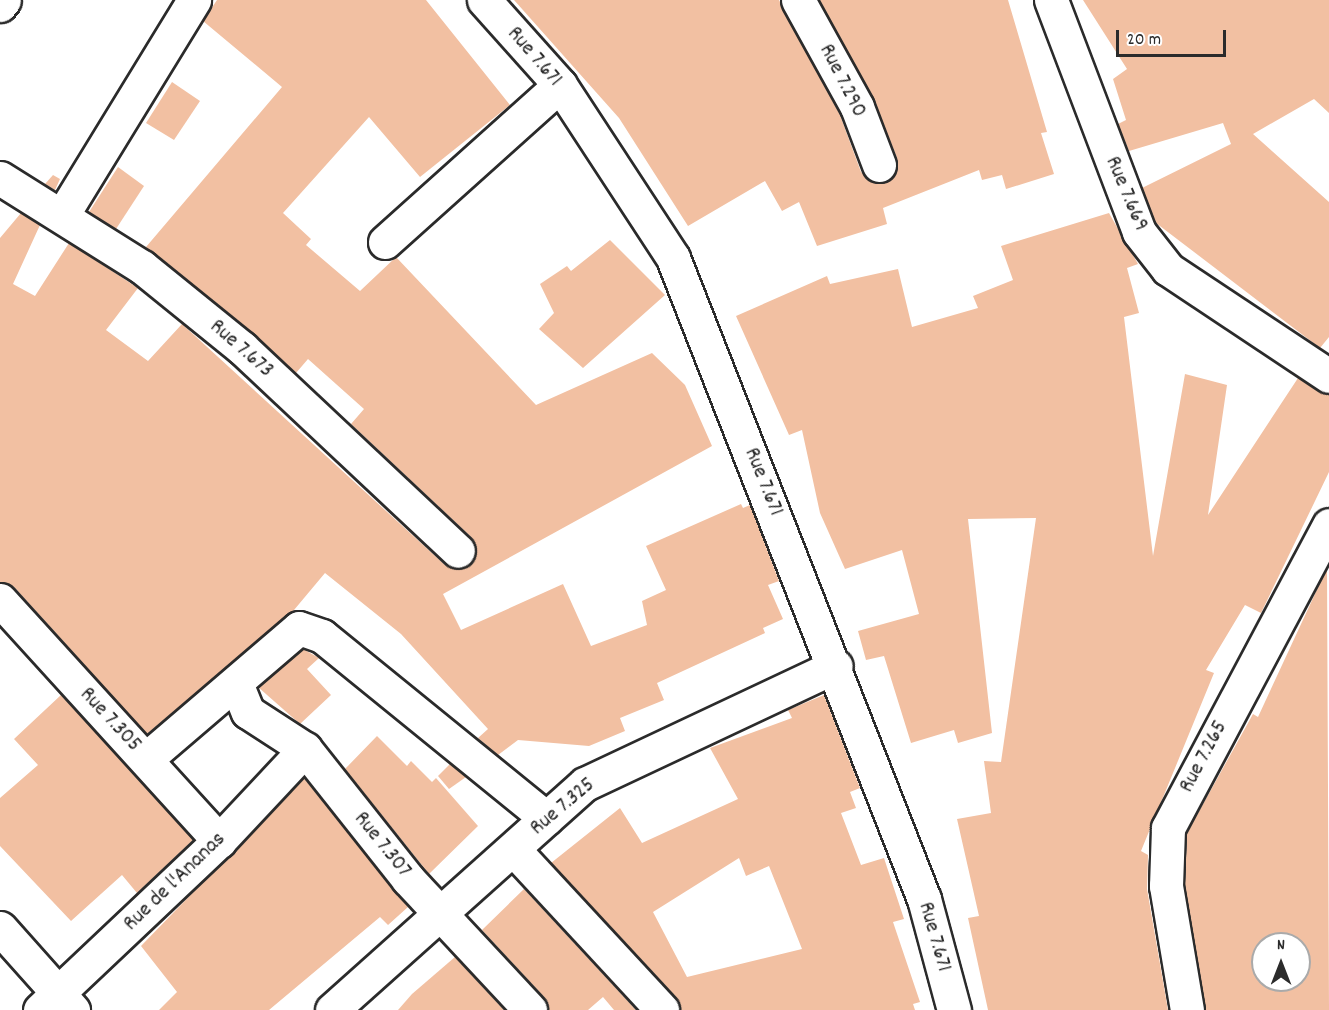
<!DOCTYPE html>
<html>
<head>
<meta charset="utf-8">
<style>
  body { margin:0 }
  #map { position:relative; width:1329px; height:1010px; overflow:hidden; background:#fff; font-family:Dekko,sans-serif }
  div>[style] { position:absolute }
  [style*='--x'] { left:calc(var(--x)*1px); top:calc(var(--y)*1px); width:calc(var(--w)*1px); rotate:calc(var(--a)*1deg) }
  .building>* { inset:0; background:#f2c0a2 }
  .roads { filter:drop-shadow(2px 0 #2b2b2b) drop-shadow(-2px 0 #2b2b2b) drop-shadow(0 2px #2b2b2b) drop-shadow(0 -2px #2b2b2b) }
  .minor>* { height:33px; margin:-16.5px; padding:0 16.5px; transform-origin:16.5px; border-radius:16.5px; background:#fff }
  span { translate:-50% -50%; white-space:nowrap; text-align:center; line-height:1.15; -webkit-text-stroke:5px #fff; paint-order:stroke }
  .street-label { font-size:22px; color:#2b2b2b }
  .north { position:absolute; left:1251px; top:932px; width:60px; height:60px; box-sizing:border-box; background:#fff; border:2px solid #aaa; border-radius:50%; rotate:0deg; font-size:16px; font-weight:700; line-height:24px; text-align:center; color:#2b2b2b }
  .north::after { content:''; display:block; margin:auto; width:21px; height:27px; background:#2b2b2b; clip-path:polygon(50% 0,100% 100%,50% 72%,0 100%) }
  .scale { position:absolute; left:1116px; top:30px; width:110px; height:27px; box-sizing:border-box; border:3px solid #2b2b2b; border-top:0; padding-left:8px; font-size:18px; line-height:21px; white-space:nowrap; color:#2b2b2b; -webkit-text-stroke:4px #fff; paint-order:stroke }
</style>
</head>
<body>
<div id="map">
  <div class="building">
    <div style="clip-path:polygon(217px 0,426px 0,510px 105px,420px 177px,369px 117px,283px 213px,311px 239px,306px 245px,360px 291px,396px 257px,536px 405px,652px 353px,685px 385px,712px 446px,443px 594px,461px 630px,563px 584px,591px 646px,647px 625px,642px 601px,666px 590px,646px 546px,741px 504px,743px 508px,750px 505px,779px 581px,768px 585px,783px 619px,763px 628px,765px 633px,657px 683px,664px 700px,620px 718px,625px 731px,589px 746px,518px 740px,498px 755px,478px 738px,488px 729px,401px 634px,325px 573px,294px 610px,147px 734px,14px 587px,0 582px,0 238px,21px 213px,40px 225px,13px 284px,35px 296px,69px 243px,138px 288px,106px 330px,148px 361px,182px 324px,445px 565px,463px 569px,476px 556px,471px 537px,351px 424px,364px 409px,308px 359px,296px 373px,146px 247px,282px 87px,203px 21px)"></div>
    <div style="clip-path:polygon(514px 0,779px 0,840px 115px,861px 172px,877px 184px,894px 176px,897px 158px,873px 98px,819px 0,1008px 0,1047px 132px,1041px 133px,1054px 174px,1006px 189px,1002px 175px,982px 180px,979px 170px,883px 208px,887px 224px,817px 246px,799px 202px,782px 211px,765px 181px,688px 226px,619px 118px)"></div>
    <div style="clip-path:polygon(1083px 0,1329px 0,1329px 113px,1314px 99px,1253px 134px,1329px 202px,1329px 337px,1320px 348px,1156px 223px,1142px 188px,1231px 144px,1223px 123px,1129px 151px,1118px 124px,1126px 120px,1113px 79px,1127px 69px)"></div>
    <div style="clip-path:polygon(172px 82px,200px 101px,174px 140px,146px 123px)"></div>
    <div style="clip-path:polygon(118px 167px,144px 186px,116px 229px,89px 212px)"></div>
    <div style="clip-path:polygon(53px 175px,60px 179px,55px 190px,45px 184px)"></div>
    <div style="clip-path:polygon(1109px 213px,1138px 264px,1127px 268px,1139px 313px,1124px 317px,1153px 556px,1185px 374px,1227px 385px,1208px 515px,1298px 378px,1329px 395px,1329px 472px,1261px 613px,1245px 605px,1206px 670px,1214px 673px,1141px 851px,1148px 855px,1147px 889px,1168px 1010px,988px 1010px,968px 918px,979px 916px,957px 819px,991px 813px,984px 761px,1001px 762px,1036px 518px,968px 519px,992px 733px,958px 743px,954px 730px,911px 743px,884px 656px,866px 660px,858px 631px,919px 614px,902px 550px,845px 569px,820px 513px,802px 430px,789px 435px,736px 316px,827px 276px,830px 284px,898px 269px,912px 327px,978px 308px,973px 296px,1013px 280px,1001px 246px)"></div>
    <div style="clip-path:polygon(610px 240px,665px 295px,583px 368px,539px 329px,554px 313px,540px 284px,567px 266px,571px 271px)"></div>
    <div style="clip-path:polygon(evenodd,1327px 568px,1329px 1010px,1205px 1010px,1185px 885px,1187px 833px,1253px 714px,1258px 717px,1327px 568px,1263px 944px,1299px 944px,1299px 980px,1263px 980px,1263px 944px)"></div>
    <div style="clip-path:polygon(303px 649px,319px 658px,307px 669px,331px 695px,300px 724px,258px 687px)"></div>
    <div style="clip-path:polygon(61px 695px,193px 840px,137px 893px,122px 875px,71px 921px,0 846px,0 798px,38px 765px,14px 739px)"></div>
    <div style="clip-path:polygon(evenodd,824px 695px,860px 788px,850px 792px,856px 808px,841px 813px,861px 865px,884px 858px,904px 919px,893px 922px,920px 1002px,913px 1004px,915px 1010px,680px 1010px,676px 997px,551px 863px,620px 808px,642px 843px,738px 799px,710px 748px,792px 718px,788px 710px,824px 695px,739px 858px,746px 876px,769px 866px,802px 949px,687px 977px,653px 912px,739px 858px)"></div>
    <div style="clip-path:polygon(377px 736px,407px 766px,411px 761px,432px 782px,436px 778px,478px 826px,429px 874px,345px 769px)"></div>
    <div style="clip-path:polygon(450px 764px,466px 777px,449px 789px,438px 776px)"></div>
    <div style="clip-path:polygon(304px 778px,408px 907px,388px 925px,380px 917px,269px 1010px,159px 1010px,177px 992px,141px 946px)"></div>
    <div style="clip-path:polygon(524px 889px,636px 1010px,614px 1010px,603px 997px,588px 1010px,548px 1010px,544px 997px,482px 930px)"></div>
    <div style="clip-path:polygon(455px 957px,504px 1010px,398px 1010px,412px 994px)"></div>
  </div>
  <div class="roads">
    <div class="minor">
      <div style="--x:484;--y:0;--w:114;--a:48.2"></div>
      <div style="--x:560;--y:85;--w:207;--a:56.8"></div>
      <div style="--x:673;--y:258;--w:688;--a:68.62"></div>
      <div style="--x:924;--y:899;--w:115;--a:74.9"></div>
      <div style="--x:798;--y:0;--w:122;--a:61.1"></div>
      <div style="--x:857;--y:107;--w:62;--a:69.2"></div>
      <div style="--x:1051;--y:0;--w:248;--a:69.2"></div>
      <div style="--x:1139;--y:232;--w:47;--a:51.9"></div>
      <div style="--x:1168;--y:269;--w:193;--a:33.6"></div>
      <div style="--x:0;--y:5;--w:6;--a:-51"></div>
      <div style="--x:0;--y:178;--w:168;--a:32.1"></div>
      <div style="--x:142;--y:267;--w:129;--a:39"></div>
      <div style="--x:242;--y:348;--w:296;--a:43.2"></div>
      <div style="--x:63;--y:214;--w:251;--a:-58.5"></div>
      <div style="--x:385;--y:242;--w:235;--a:-41.9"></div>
      <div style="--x:0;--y:600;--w:326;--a:47.7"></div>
      <div style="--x:236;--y:683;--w:31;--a:68"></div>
      <div style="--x:248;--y:712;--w:68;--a:33"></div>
      <div style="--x:305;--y:749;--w:166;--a:51.6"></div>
      <div style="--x:408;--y:879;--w:179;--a:47"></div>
      <div style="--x:146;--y:759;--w:201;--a:-40.6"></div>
      <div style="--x:299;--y:628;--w:24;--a:19"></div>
      <div style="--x:322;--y:636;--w:289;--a:39.1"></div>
      <div style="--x:514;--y:850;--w:218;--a:47.2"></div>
      <div style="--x:0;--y:928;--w:110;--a:48.3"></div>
      <div style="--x:40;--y:1010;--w:246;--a:-43.4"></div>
      <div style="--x:219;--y:841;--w:126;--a:-46.9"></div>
      <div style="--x:332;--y:1010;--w:339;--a:-41.8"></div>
      <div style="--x:585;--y:784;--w:277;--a:-25.2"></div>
      <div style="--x:1187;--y:1010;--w:126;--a:-99.6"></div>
      <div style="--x:1166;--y:886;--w:58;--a:-88"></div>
      <div style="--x:1168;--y:828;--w:343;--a:-62"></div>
    </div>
  </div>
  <div class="street-label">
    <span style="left:534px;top:57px;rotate:49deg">Rue 7.671</span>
    <span style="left:842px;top:81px;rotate:63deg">Rue 7.290</span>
    <span style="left:1126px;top:194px;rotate:67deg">Rue 7.669</span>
    <span style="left:241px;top:349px;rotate:41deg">Rue 7.673</span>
    <span style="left:763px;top:482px;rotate:68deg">Rue 7.671</span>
    <span style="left:110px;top:720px;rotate:47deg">Rue 7.305</span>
    <span style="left:1204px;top:757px;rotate:-62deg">Rue 7.265</span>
    <span style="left:563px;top:807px;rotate:-40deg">Rue 7.325</span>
    <span style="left:382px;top:845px;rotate:51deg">Rue 7.307</span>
    <span style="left:175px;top:882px;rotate:-44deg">Rue de l'Ananas</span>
    <span style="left:934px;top:937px;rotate:74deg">Rue 7.671</span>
  </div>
  <div class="north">N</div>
  <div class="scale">20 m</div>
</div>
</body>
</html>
